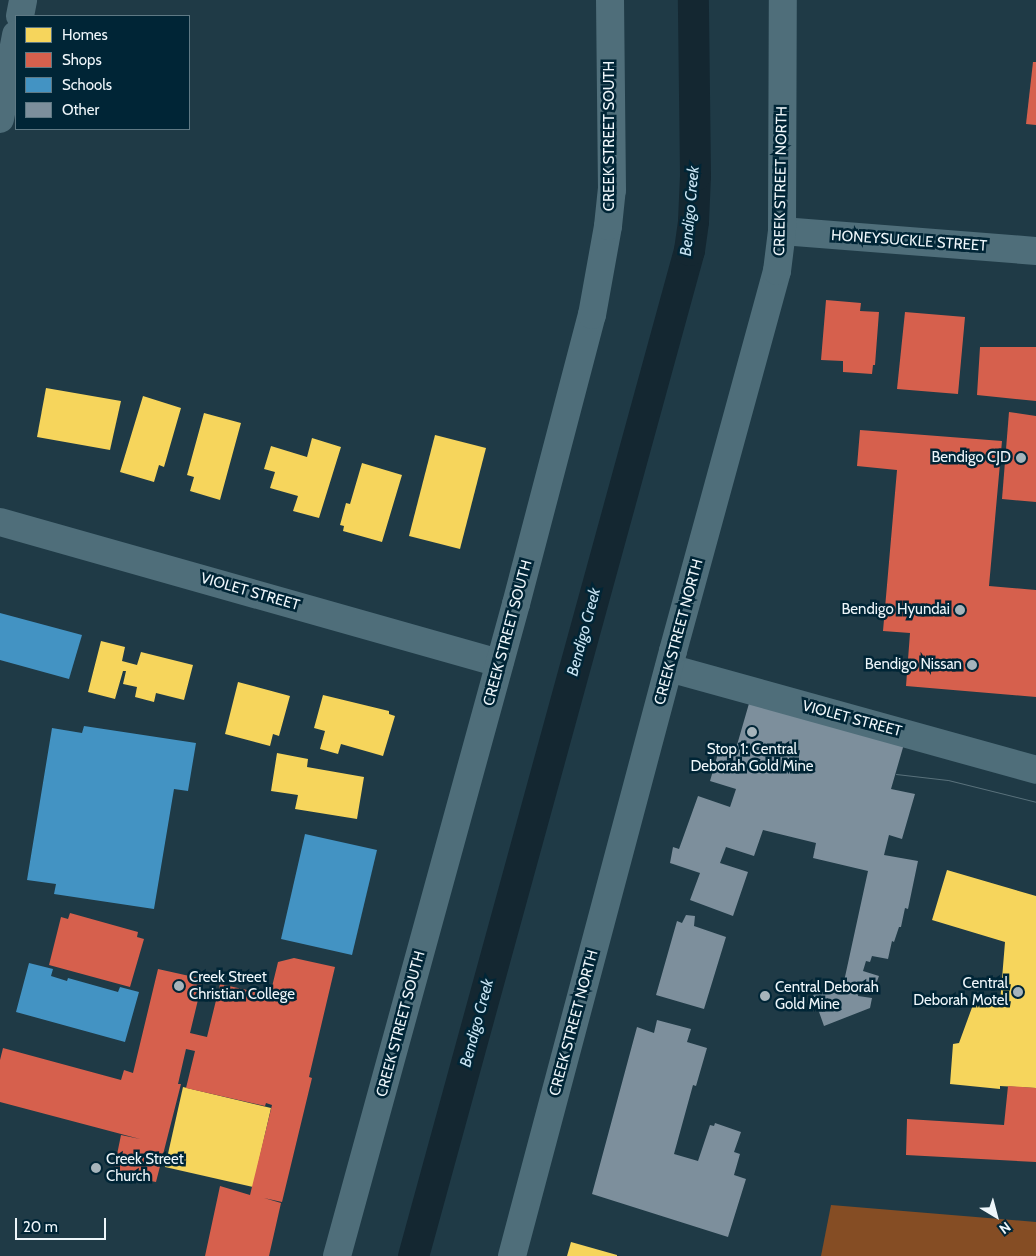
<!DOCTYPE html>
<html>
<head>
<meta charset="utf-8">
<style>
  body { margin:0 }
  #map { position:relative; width:1036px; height:1256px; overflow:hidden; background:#1f3a46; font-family:Cabin,sans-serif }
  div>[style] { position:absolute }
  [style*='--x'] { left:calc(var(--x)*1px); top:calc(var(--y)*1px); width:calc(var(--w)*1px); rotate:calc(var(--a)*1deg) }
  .green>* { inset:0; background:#854d24 }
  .homes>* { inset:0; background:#f6d55c }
  .shops>* { inset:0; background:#d6604d }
  .schools>* { inset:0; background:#4393c3 }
  .canal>* { height:31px; margin:-15.5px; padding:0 15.5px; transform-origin:15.5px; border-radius:15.5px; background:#142731 }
  .building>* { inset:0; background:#7d8f9c }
  .minor>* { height:28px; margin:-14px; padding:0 14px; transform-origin:14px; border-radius:14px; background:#4f6e7a }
  .tram>* { height:1px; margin:-0.5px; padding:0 0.5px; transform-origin:0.5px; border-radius:0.5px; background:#59717b }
  .dots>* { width:14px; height:14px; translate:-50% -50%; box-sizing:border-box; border:2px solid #002536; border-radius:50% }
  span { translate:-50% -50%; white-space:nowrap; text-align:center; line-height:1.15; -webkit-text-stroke:5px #002536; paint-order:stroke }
  .street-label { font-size:15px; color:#eef6fa }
  .poi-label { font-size:15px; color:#eef6fa }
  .right { translate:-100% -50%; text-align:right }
  .left { translate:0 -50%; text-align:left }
  .water-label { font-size:16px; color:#c8e4f3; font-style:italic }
  .legend { position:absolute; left:15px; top:15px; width:175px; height:115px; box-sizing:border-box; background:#002536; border:1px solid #5f7984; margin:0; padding:6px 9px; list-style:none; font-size:15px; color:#eef6fa }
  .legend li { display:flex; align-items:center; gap:10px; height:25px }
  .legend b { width:25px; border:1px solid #5f7984 }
  .north { position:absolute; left:971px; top:1191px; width:50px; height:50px; -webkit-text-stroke:4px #002536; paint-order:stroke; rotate:143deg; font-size:14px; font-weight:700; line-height:20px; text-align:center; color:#eef6fa }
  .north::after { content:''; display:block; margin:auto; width:18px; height:22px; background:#eef6fa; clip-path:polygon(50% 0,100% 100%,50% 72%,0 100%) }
  .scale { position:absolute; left:15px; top:1218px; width:91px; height:22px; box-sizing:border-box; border:2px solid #eef6fa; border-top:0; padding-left:6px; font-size:15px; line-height:18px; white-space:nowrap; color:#eef6fa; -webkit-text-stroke:4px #002536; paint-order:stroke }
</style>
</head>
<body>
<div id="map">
  <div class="green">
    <div style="clip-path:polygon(831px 1205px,1036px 1222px,1036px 1256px,821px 1256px)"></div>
  </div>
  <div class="homes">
    <div style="clip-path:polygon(46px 388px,121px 401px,110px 450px,37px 437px)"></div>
    <div style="clip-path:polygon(143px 396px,181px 408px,164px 467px,159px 465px,154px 482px,120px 472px)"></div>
    <div style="clip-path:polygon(204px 413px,241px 423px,220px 500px,190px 491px,194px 477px,187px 475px)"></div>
    <div style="clip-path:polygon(435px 435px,486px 448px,460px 549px,409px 536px)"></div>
    <div style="clip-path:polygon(312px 438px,341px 447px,319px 518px,293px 511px,298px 496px,270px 488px,275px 472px,264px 469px,271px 446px,307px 457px)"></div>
    <div style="clip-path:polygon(362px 463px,402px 475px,382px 542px,343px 531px,344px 526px,340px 525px,346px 503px,350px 504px)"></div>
    <div style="clip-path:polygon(101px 641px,125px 647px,122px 661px,137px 665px,141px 652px,193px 665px,184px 700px,156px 693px,154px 702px,135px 697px,137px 687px,123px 684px,126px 671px,123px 671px,115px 699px,88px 692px)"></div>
    <div style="clip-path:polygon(238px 682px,290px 696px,279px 736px,273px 734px,270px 746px,225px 734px)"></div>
    <div style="clip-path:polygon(323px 695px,389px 711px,389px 714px,395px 716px,383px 756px,341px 744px,338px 754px,320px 749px,325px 731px,314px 728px)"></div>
    <div style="clip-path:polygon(277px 753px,308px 759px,307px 767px,364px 777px,357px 819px,295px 809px,298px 795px,271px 791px)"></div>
    <div style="clip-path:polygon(947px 870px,1036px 896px,1036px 1088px,1000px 1086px,1000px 1089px,950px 1084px,953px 1044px,959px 1043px,974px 1002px,1000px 1003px,1005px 942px,932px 920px)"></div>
    <div style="clip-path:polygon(183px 1087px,271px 1108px,253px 1187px,165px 1167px)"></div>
    <div style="clip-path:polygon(571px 1242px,617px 1255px,617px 1256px,567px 1256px)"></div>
  </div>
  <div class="shops">
    <div style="clip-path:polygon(1033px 62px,1036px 62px,1036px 125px,1026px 124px)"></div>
    <div style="clip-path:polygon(826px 300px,861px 303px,860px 311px,879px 312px,875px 365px,873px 365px,872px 374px,843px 372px,843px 361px,821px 360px)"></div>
    <div style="clip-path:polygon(905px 312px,965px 317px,958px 394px,897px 389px)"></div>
    <div style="clip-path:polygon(980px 347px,1036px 347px,1036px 401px,977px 395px)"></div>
    <div style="clip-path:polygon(1009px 412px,1036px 416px,1036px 502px,1002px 499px)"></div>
    <div style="clip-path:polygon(860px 430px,1002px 441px,989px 586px,1036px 590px,1036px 697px,906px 686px,910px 633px,883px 631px,897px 470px,857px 466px)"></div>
    <div style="clip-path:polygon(70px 913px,138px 932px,137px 937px,144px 939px,130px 987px,49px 965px,61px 917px,68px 919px)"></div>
    <div style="clip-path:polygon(294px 958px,335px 967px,309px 1077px,312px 1078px,282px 1202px,264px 1198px,281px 1203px,269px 1256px,205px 1256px,220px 1186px,250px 1195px,272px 1105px,266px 1103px,265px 1106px,186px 1088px,195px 1051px,186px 1049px,178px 1084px,181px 1084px,156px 1182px,113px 1174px,121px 1135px,140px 1139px,0 1102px,0 1060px,3px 1048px,121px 1080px,124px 1070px,133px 1073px,158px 969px,203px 979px,190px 1033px,207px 1037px,220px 984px,270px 995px,278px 962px)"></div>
    <div style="clip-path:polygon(1008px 1086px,1036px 1088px,1036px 1162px,906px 1155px,907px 1119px,1004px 1125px)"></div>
  </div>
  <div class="schools">
    <div style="clip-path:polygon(0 613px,82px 635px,69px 679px,0 660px)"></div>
    <div style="clip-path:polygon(84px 726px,196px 743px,188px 791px,174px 789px,154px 909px,54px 894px,56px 884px,27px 880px,52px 728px,82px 733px)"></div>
    <div style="clip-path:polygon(305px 834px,377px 850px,352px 955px,281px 939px)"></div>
    <div style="clip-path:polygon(29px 963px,53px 969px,51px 976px,67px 981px,68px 978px,118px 992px,120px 987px,139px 992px,125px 1042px,16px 1012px)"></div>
  </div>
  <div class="canal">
    <div style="--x:413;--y:1256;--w:1043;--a:-74.66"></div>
    <div style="--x:689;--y:250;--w:29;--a:-82"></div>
    <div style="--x:693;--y:221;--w:46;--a:-87.5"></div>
    <div style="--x:695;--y:175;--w:175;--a:-90.7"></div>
  </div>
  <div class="building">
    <div style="clip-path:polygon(750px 700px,904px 744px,891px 789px,915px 794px,902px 839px,889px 835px,884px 855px,918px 861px,908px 909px,905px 908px,901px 927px,899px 927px,894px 942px,892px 941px,888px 959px,872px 956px,870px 962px,866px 961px,863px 971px,879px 976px,874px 990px,859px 988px,858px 996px,872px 998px,870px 1008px,824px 1026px,813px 995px,843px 986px,868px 871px,813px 858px,816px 843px,763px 830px,754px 856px,726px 847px,720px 863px,748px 872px,733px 916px,690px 900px,700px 873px,670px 863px,673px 847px,679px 849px,698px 796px,730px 807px,736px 789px,710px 781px,719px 750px,732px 754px,735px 745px,737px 745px)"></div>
    <div style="clip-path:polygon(686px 915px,695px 916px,694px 926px,726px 937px,704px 1009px,656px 995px,677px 921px,682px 923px)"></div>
    <div style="clip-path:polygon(657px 1020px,691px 1029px,687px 1042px,707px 1048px,696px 1086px,693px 1085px,674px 1154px,698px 1161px,710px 1125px,714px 1126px,715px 1123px,741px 1132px,734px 1152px,740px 1154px,734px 1175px,746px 1179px,728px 1237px,592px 1194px,637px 1027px,654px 1033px)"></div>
  </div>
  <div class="minor">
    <div style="--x:20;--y:16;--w:16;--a:-79"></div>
    <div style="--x:0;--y:119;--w:86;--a:-79.2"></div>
    <div style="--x:782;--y:231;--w:255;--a:4.5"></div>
    <div style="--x:0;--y:522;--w:519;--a:15.78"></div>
    <div style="--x:669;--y:668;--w:381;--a:15.5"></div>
    <div style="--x:337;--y:1256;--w:676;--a:-74.65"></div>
    <div style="--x:516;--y:604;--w:299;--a:-75.3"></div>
    <div style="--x:592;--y:315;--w:90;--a:-79.8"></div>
    <div style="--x:608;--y:226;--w:36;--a:-84"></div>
    <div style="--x:612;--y:190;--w:190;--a:-90.6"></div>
    <div style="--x:512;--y:1256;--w:626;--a:-75.1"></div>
    <div style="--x:673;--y:651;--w:394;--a:-74.7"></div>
    <div style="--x:777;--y:271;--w:40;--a:-82.9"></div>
    <div style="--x:782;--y:231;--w:231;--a:-89.8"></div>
  </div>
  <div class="tram">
    <div style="--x:896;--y:774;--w:52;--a:6.6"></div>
    <div style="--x:948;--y:780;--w:91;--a:14"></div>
  </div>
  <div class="dots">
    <div style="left:1021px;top:458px;background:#a6b4bb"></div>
    <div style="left:960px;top:610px;background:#a6b4bb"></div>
    <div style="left:972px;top:665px;background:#a6b4bb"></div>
    <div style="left:752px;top:732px;background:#a6b4bb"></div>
    <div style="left:179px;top:986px;background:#a6b4bb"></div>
    <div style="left:1018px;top:992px;background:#a6b4bb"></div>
    <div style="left:765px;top:996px;background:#a6b4bb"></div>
    <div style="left:96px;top:1168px;background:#a6b4bb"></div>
  </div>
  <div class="street-label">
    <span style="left:610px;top:136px;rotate:-90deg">CREEK STREET SOUTH</span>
    <span style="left:781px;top:181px;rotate:-89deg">CREEK STREET NORTH</span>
    <span style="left:909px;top:241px;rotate:4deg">HONEYSUCKLE STREET</span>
    <span style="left:250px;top:592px;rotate:16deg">VIOLET STREET</span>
    <span style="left:679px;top:632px;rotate:-75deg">CREEK STREET NORTH</span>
    <span style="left:508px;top:633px;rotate:-75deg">CREEK STREET SOUTH</span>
    <span style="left:852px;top:719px;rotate:15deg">VIOLET STREET</span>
    <span style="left:574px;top:1023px;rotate:-75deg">CREEK STREET NORTH</span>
    <span style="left:401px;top:1024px;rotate:-75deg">CREEK STREET SOUTH</span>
  </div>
  <div class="poi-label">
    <span class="right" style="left:1011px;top:458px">Bendigo CJD</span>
    <span class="right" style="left:950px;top:610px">Bendigo Hyundai</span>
    <span class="right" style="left:962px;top:665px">Bendigo Nissan</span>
    <span style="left:752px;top:758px">Stop 1: Central<br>Deborah Gold Mine</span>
    <span class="left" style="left:189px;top:986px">Creek Street<br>Christian College</span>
    <span class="right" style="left:1008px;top:992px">Central<br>Deborah Motel</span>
    <span class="left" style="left:775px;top:996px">Central Deborah<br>Gold Mine</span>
    <span class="left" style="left:106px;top:1168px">Creek Street<br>Church</span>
  </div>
  <div class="water-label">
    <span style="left:690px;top:211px;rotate:-85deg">Bendigo Creek</span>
    <span style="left:584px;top:632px;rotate:-75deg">Bendigo Creek</span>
    <span style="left:477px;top:1023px;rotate:-75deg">Bendigo Creek</span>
  </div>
  <ul class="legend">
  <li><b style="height:14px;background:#f6d55c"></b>Homes</li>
  <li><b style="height:14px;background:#d6604d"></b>Shops</li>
  <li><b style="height:14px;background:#4393c3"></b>Schools</li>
  <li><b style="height:14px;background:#7d8f9c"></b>Other</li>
  </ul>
  <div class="north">N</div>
  <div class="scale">20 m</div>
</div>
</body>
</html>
